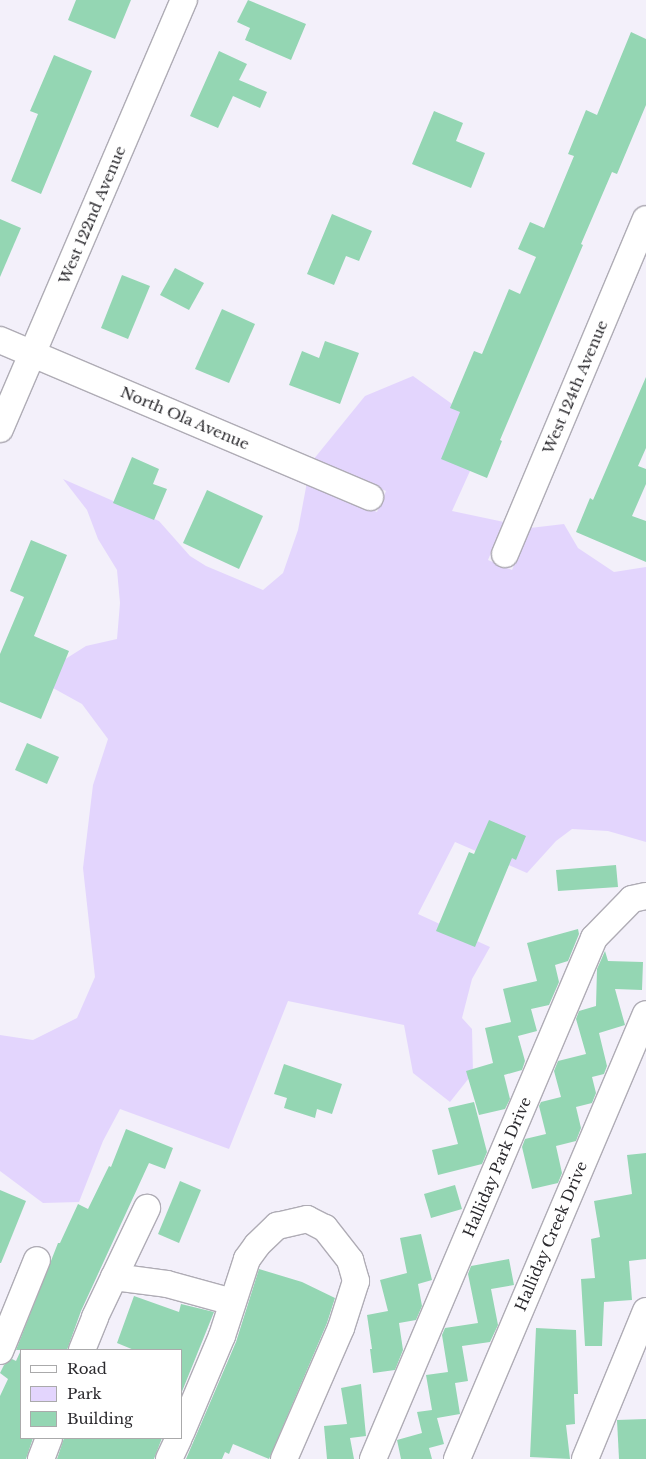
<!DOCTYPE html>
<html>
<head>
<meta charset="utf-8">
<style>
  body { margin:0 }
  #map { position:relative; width:646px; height:1459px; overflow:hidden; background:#f3f0fa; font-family:"Libre Baskerville",serif }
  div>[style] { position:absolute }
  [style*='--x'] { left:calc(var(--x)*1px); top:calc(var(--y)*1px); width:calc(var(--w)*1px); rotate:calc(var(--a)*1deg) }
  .green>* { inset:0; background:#e3d5fd }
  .building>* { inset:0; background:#94d6b3 }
  .roads { filter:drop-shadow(1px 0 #afacb5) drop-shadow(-1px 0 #afacb5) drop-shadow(0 1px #afacb5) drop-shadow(0 -1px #afacb5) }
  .street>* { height:26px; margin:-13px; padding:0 13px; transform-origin:13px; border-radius:13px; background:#fff }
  span { translate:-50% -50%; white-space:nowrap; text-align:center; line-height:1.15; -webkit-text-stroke:5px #fff; paint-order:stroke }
  .street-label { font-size:15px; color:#2b2a2e }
  .legend { position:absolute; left:20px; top:1349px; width:162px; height:90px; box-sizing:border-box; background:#fff; border:1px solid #aaaaab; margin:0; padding:6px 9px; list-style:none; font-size:15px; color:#2b2a2e }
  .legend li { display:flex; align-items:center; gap:10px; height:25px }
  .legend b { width:25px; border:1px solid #aaaaab }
</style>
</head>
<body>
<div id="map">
  <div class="green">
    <div style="clip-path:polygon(413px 376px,466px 414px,479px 451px,452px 511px,504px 522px,488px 560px,512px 570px,530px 528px,564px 524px,578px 548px,614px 572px,646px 567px,646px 842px,608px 831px,572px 829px,556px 841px,527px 873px,455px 842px,418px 914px,490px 947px,472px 979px,462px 1018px,472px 1029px,473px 1073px,450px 1102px,413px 1073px,404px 1025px,288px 1001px,229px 1149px,120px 1109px,103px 1141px,79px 1202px,43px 1203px,0 1171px,0 1035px,33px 1040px,77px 1018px,95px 977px,83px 868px,93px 785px,108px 739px,82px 704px,53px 688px,48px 670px,86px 646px,117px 639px,120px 603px,117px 570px,98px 539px,87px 510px,63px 479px,159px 521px,190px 556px,206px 566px,263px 590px,283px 573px,298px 530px,307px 482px,377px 512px,386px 491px,313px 460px,365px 396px)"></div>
  </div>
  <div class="building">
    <div style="clip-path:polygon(76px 0,131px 0,115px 39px,68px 20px)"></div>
    <div style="clip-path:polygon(248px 0,306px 24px,291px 60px,245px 40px,250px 28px,237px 22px)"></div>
    <div style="clip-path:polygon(631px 32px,646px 39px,646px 105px,617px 174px,612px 172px,581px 244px,583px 245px,500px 440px,502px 441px,487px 478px,441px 459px,460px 412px,450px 408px,474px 351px,482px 354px,509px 289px,520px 294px,536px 257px,518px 249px,530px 222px,544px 228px,574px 156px,568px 154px,586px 110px,597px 115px)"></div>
    <div style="clip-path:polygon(219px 51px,247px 64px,239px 80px,267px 92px,260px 108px,233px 96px,218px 128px,190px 116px)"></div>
    <div style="clip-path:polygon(54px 55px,92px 71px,41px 194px,11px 181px,38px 114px,30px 111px)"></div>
    <div style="clip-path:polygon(434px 111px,463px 123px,456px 141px,485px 153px,471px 188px,412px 164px)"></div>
    <div style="clip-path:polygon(332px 214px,372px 231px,359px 261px,346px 256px,334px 285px,307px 274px)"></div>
    <div style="clip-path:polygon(0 219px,21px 228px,0 277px)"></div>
    <div style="clip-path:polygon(175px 268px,204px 283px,189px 310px,160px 295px)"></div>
    <div style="clip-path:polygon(122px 275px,150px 286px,128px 339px,101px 328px)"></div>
    <div style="clip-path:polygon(222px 309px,255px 324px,229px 383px,195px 369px)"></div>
    <div style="clip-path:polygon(325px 341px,359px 353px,340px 404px,289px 385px,302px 351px,319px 358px)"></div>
    <div style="clip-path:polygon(646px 377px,646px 448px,638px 466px,646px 469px,646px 484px,632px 516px,646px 521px,646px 562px,576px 532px,590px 498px,593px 500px)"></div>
    <div style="clip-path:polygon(132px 457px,159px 469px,153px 484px,167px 489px,154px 520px,113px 503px)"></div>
    <div style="clip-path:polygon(207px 490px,263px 516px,239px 569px,183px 543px)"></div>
    <div style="clip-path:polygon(31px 540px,67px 555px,34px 636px,69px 651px,41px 719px,0 702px,0 654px,24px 597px,10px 591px)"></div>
    <div style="clip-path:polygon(27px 743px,59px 757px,47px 784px,15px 770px)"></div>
    <div style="clip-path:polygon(489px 820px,526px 836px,516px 860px,512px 858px,475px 947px,436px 931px,469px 852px,474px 854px)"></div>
    <div style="clip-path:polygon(616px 865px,618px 887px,558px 891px,556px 870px)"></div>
    <div style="clip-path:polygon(578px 929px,579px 934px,568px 961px,555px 965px,559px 982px,549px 1005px,531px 1009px,537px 1031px,518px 1036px,525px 1061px,522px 1070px,504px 1075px,510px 1099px,505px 1109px,479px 1115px,466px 1071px,493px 1063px,485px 1028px,511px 1022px,503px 989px,537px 981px,527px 943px)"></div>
    <div style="clip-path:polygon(605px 951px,608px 961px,643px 962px,642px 990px,615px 989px,625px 1025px,599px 1033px,607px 1066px,604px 1074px,592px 1077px,596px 1093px,592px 1103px,576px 1107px,581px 1128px,576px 1141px,556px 1146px,562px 1173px,558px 1183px,532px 1189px,522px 1147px,525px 1139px,546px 1134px,539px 1106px,541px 1102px,561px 1097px,554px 1071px,558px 1061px,586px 1054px,576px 1019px,579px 1011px,596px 1006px,597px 969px)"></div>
    <div style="clip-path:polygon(284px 1064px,342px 1084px,332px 1114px,317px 1109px,315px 1118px,284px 1108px,287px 1098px,274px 1094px)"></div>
    <div style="clip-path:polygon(474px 1102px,487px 1152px,482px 1164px,438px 1175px,432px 1150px,458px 1144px,448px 1108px)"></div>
    <div style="clip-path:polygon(126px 1129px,173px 1148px,165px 1169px,149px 1163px,81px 1311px,67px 1350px,21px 1350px,21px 1438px,33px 1438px,26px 1459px,0 1459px,0 1396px,8px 1379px,0 1373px,4px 1365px,12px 1359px,16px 1361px,21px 1350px,16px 1350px,58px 1243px,60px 1243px,78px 1204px,88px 1209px,109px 1166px,111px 1167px)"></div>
    <div style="clip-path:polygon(646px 1153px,646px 1259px,629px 1261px,632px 1300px,604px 1302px,602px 1346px,585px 1346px,581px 1279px,595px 1278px,591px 1239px,600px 1237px,594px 1201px,632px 1194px,627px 1155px)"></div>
    <div style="clip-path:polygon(180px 1181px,201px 1190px,179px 1243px,158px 1234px)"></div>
    <div style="clip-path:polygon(455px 1185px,462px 1209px,431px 1218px,424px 1194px)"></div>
    <div style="clip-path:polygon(0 1190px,26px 1201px,1px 1263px,0 1263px)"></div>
    <div style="clip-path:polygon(421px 1234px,432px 1280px,418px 1284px,422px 1306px,416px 1320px,399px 1323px,403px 1350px,395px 1370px,373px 1373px,370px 1349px,372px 1349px,367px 1315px,388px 1311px,380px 1280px,407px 1273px,400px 1238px)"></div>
    <div style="clip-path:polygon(509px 1259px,514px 1285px,491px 1289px,498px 1325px,490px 1342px,462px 1346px,468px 1381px,455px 1383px,460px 1414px,437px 1418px,444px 1444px,429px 1448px,432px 1459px,401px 1459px,397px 1440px,422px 1433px,417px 1412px,432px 1410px,426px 1375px,448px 1372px,442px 1335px,445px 1328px,478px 1323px,468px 1274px,471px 1266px)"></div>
    <div style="clip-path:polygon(259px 1269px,302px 1282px,335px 1298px,327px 1323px,269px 1459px,233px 1444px,229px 1454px,225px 1452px,222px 1459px,186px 1459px,236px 1342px)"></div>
    <div style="clip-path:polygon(134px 1296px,179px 1312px,181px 1304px,214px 1312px,181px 1394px,181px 1350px,134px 1350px,117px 1343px)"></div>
    <div style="clip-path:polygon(536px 1328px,576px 1330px,578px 1394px,574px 1394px,575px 1424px,566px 1425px,570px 1459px,530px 1457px)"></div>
    <div style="clip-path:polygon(361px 1384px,366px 1436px,350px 1438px,354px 1459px,327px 1459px,324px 1426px,347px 1424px,341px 1388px)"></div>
    <div style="clip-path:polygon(646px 1419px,646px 1459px,619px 1459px,617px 1420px)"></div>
    <div style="clip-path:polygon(64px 1438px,162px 1438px,154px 1459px,57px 1459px)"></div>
  </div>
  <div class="roads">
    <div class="street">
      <div style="--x:0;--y:340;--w:402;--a:23"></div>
      <div style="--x:0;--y:429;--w:467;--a:-66.8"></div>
      <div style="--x:505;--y:554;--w:363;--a:-67.2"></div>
      <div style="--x:114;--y:1277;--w:53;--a:7.5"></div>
      <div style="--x:167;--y:1284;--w:68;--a:15.3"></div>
      <div style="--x:82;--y:1350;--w:35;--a:-68"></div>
      <div style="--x:95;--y:1317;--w:121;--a:-64.5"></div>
      <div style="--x:0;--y:1351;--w:98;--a:-67.9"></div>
      <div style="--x:181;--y:1433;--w:105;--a:-67.1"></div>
      <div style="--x:222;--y:1336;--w:81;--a:-72"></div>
      <div style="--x:247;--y:1259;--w:17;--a:-54"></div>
      <div style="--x:257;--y:1245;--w:28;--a:-44"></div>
      <div style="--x:277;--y:1226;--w:31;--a:-13"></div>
      <div style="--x:307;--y:1219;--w:20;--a:27"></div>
      <div style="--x:325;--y:1228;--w:41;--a:52"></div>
      <div style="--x:350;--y:1260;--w:22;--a:74"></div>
      <div style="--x:356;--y:1281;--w:49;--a:107.7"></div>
      <div style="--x:341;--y:1328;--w:143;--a:113.5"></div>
      <div style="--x:41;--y:1459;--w:22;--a:-69"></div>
      <div style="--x:169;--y:1459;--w:23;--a:-65"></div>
      <div style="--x:373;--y:1459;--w:566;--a:-67.01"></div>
      <div style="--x:594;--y:938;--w:54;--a:-45.7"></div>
      <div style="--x:632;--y:899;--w:14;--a:-12"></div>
      <div style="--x:457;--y:1459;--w:483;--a:-67"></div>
      <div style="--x:585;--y:1459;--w:160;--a:-67.6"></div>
    </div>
  </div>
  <div class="street-label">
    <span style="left:92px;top:215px;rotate:-67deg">West 122nd Avenue</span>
    <span style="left:575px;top:387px;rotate:-67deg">West 124th Avenue</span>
    <span style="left:185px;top:418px;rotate:23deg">North Ola Avenue</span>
    <span style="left:497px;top:1167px;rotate:-67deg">Halliday Park Drive</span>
    <span style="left:551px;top:1236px;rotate:-67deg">Halliday Creek Drive</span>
  </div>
  <ul class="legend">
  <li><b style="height:6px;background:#fff"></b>Road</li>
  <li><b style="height:14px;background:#e3d5fd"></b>Park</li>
  <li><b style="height:14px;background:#94d6b3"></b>Building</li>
  </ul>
</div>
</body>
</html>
